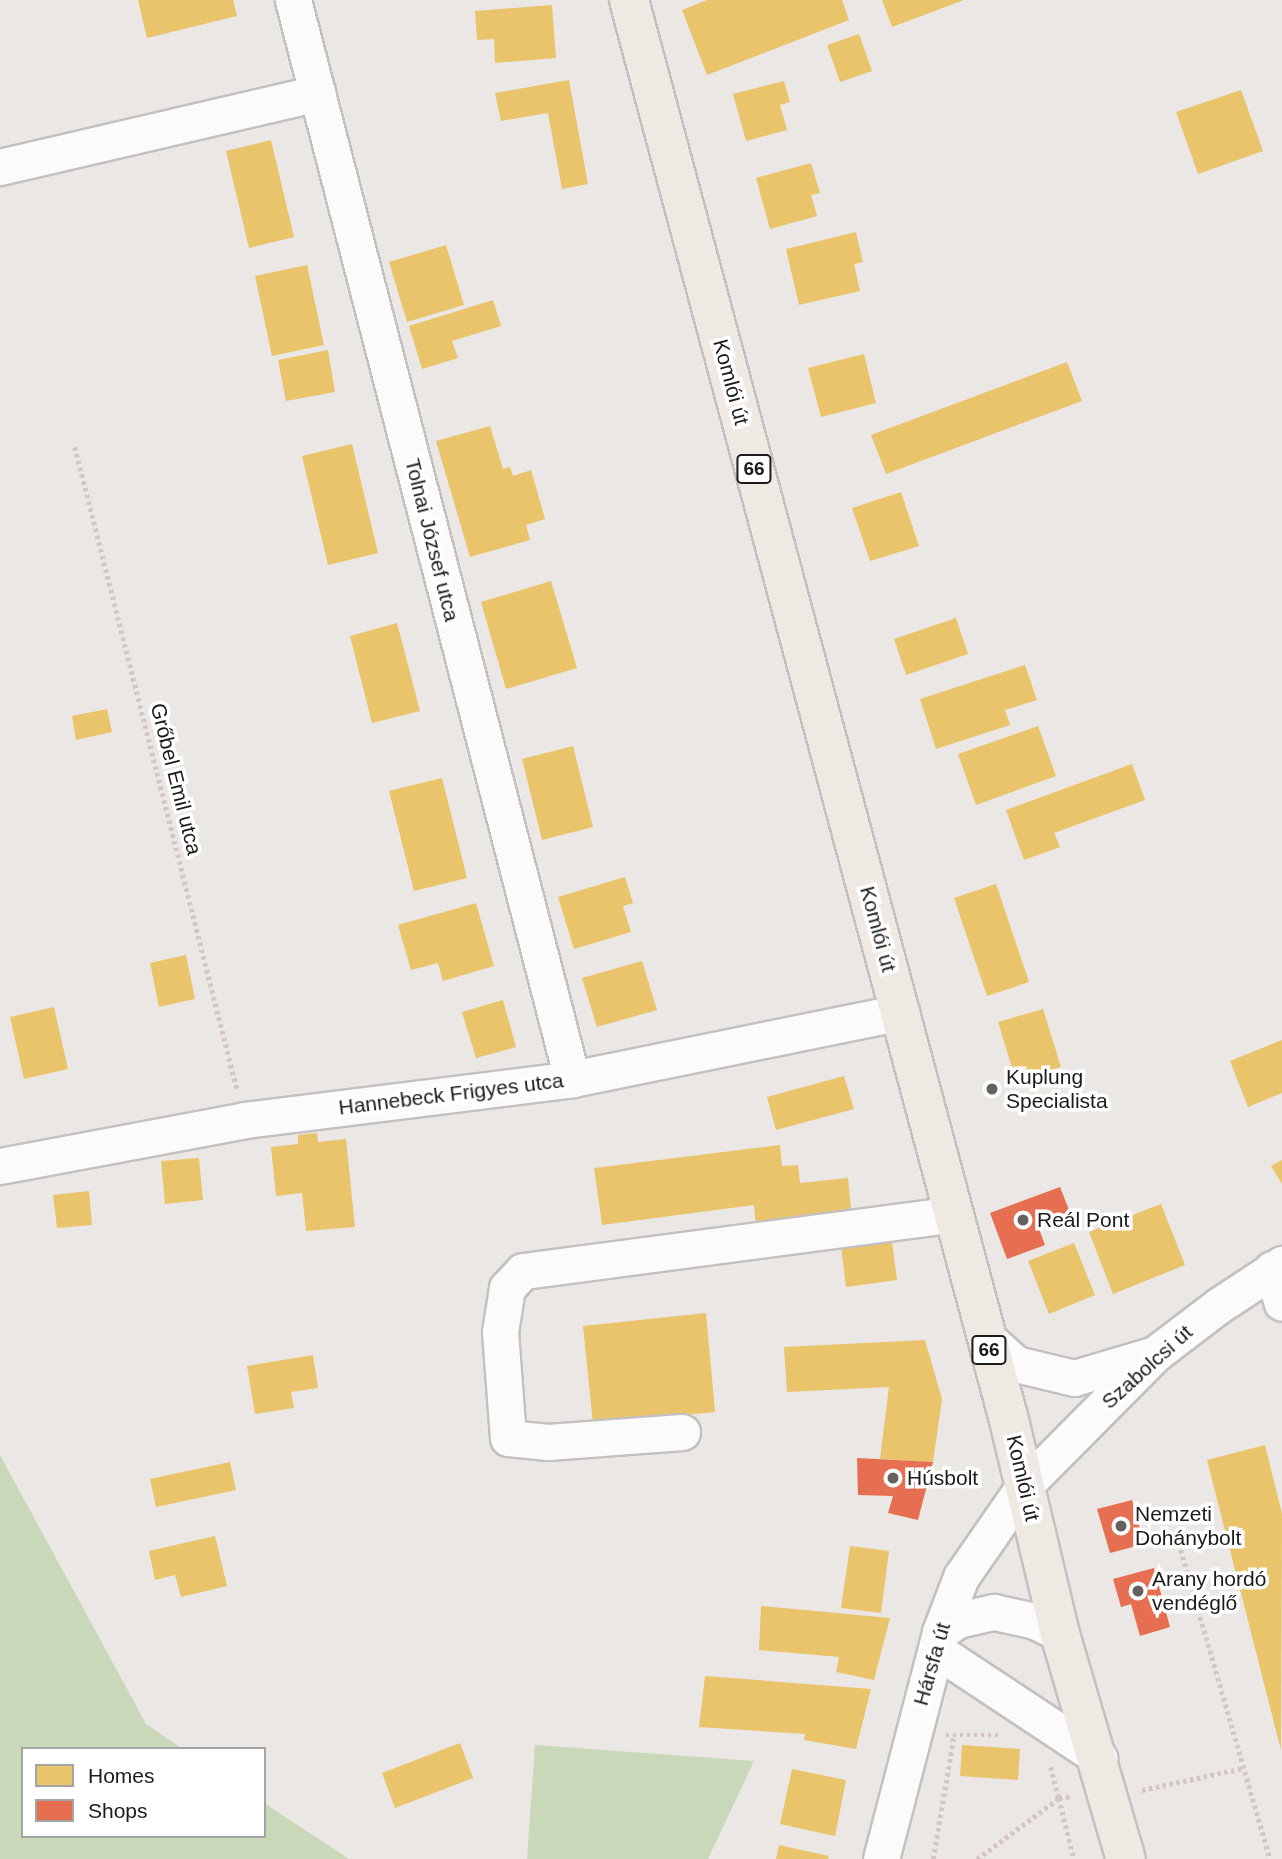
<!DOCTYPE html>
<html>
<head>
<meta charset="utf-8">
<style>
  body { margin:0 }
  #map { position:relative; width:1282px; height:1859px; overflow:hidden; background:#eae7e4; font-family:Helvetica,sans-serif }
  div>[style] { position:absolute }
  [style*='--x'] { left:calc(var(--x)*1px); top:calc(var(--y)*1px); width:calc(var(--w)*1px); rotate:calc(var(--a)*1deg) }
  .forest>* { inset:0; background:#c8d8b9 }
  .homes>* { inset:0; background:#e9c46a }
  .shops>* { inset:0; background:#e76f51 }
  .path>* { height:4.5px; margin-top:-2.25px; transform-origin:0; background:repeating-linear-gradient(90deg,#d5c5c4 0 3.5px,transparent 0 7px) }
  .roads { filter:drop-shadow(2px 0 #c2c1c0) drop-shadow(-2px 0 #c2c1c0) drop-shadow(0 2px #c2c1c0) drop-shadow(0 -2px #c2c1c0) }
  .minor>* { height:35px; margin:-17.5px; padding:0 17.5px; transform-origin:17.5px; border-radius:17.5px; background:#fcfbfb }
  .major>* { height:38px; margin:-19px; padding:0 19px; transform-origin:19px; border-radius:19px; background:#efe9e3 }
  .dots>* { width:19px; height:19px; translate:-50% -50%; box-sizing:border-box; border:4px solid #fff; border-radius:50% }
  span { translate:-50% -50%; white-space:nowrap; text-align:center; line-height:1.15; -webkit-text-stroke:7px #fff; paint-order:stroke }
  .shield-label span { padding:2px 5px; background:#fff; border:2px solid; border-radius:5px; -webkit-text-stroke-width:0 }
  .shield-label { font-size:19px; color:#1b1b1b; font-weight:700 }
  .street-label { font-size:21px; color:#1b1b1b }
  .poi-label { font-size:21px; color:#1b1b1b }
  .left { translate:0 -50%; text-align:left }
  .legend { position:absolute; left:21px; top:1747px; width:245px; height:91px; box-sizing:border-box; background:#fff; border:2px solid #a4a4a4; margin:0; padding:9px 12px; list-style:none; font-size:21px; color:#1b1b1b }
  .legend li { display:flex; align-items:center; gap:14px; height:35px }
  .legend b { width:35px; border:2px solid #a4a4a4 }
</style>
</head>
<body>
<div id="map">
  <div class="forest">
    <div style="clip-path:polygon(0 1455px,146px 1724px,183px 1749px,23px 1749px,23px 1836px,264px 1836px,264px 1803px,349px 1859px,0 1859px)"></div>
    <div style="clip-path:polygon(535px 1745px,754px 1761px,708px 1859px,527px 1859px)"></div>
  </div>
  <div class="homes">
    <div style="clip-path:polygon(138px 0,233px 0,237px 16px,147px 38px)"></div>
    <div style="clip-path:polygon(707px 0,842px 0,849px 20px,707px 75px,682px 10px)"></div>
    <div style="clip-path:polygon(882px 0,964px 0,892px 27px)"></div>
    <div style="clip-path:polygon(552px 5px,556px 58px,495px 63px,494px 39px,477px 40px,475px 11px)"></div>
    <div style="clip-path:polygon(859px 34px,872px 71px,840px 82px,827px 45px)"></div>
    <div style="clip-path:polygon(569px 80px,588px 184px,562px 189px,548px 113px,501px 121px,495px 93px)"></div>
    <div style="clip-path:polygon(784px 81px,790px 102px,780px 105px,787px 130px,746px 141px,733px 94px)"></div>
    <div style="clip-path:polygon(1241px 90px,1263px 151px,1198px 174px,1176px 112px)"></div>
    <div style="clip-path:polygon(271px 140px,294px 237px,249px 248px,226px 151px)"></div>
    <div style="clip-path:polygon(811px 163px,820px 193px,811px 195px,817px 216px,770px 229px,756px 178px)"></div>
    <div style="clip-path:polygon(856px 232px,863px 262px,854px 264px,860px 291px,799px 305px,786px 249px)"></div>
    <div style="clip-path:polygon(446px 245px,464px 305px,407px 322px,389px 262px)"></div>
    <div style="clip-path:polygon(307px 265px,324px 345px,272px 356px,255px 276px)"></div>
    <div style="clip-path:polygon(493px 300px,501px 326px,452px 341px,458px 358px,422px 369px,409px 326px)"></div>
    <div style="clip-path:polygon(328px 350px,335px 392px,286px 401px,278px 360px)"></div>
    <div style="clip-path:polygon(864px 354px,876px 403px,821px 417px,808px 368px)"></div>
    <div style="clip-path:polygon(1067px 362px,1082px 401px,886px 474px,871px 435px)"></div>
    <div style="clip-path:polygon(490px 426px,503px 469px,510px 467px,513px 476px,531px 470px,545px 519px,526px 525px,530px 540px,470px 557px,436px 441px)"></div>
    <div style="clip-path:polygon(352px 444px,378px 553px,328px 565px,302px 456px)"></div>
    <div style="clip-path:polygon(901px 492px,919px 546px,870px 561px,852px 508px)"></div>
    <div style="clip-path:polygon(551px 581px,577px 668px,506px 689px,481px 602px)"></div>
    <div style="clip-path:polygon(956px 618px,968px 654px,906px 675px,894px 639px)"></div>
    <div style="clip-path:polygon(397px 623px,420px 711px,372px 723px,350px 636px)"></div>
    <div style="clip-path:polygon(1025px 665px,1037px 700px,1005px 710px,1010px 725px,936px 749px,920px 699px)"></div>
    <div style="clip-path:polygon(107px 709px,112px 732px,76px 740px,72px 716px)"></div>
    <div style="clip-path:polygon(1038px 726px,1056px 776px,976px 805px,958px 754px)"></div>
    <div style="clip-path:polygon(573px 746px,593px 827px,542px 840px,522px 759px)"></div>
    <div style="clip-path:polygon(1132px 764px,1145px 800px,1054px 833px,1060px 847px,1024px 860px,1006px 810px)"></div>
    <div style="clip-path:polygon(442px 778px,467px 878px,414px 891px,389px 791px)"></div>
    <div style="clip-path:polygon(625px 877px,633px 903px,623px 906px,631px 932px,574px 949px,558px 897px)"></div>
    <div style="clip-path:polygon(996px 884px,1029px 982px,987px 996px,954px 898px)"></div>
    <div style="clip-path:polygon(476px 903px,494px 966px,443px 981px,438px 963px,411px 970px,398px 925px)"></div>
    <div style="clip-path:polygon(186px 955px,195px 999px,159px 1007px,150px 963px)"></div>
    <div style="clip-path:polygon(642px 961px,657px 1010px,597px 1027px,582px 978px)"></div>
    <div style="clip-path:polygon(503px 1000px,516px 1047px,476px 1058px,462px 1012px)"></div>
    <div style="clip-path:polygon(54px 1007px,68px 1069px,24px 1079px,10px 1017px)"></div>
    <div style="clip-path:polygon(1043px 1009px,1061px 1067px,1016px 1081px,998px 1022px)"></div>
    <div style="clip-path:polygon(1282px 1040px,1282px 1093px,1248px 1107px,1230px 1061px)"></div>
    <div style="clip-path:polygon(844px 1076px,854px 1109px,776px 1130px,767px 1097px)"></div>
    <div style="clip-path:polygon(317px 1133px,318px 1142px,346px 1139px,355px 1227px,306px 1231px,302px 1193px,276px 1196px,271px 1147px,298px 1144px,298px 1135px)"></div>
    <div style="clip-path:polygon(780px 1145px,782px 1166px,798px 1165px,800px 1183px,848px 1178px,852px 1219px,756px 1230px,754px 1205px,602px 1225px,594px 1168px)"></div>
    <div style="clip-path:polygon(199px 1158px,203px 1200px,165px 1204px,161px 1161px)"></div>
    <div style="clip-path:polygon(1282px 1160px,1282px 1184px,1271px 1166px)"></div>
    <div style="clip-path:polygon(89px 1191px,92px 1225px,57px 1228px,53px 1195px)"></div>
    <div style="clip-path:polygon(1161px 1204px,1185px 1265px,1113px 1294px,1089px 1232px)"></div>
    <div style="clip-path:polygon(891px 1233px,897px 1280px,846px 1287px,840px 1239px)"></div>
    <div style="clip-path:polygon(1074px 1243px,1095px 1295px,1049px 1314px,1028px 1261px)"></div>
    <div style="clip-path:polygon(706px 1313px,715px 1412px,593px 1424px,583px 1326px)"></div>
    <div style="clip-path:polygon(925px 1340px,942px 1399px,933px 1462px,880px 1459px,889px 1387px,787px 1392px,784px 1347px)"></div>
    <div style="clip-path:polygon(313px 1355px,318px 1388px,291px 1392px,294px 1408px,255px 1414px,247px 1366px)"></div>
    <div style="clip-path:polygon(1265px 1445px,1282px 1514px,1281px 1750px,1207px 1460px)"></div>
    <div style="clip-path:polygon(230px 1462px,236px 1490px,156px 1507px,150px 1479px)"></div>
    <div style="clip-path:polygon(215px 1536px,227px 1586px,181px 1597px,175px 1575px,155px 1580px,149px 1551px)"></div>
    <div style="clip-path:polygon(850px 1546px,889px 1551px,881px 1613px,841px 1608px)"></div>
    <div style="clip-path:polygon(761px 1606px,890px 1618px,874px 1680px,836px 1672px,839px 1657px,759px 1650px)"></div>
    <div style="clip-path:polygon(705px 1676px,871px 1689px,856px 1749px,804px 1740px,805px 1734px,699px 1727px)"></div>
    <div style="clip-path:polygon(460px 1743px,473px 1778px,395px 1808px,382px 1773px)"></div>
    <div style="clip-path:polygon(962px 1745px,1020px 1749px,1018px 1780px,960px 1776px)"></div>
    <div style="clip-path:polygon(792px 1769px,846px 1780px,835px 1836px,780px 1824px)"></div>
    <div style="clip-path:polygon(779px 1845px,829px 1856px,828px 1859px,776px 1859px)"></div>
  </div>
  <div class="shops">
    <div style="clip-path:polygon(1060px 1187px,1071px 1215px,1038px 1226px,1045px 1245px,1007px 1259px,990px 1213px)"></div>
    <div style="clip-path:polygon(857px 1458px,933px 1462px,918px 1520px,888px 1513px,893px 1496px,858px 1495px)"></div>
    <div style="clip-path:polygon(1132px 1500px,1144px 1544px,1110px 1553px,1097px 1509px)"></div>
    <div style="clip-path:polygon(1154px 1568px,1170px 1627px,1140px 1636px,1131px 1604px,1121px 1607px,1113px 1579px)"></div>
  </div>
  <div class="path">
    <div style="--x:75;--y:447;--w:662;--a:75.84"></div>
    <div style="--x:1179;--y:1543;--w:329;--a:73.9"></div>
    <div style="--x:946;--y:1735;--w:54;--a:0"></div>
    <div style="--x:1051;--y:1767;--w:32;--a:76"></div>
    <div style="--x:1059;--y:1798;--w:12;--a:-9"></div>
    <div style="--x:1142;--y:1790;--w:104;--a:-12.2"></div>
    <div style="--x:933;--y:1859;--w:126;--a:-80.4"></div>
    <div style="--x:977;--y:1859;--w:102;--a:-36.6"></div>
    <div style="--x:1059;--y:1798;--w:63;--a:76.2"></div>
  </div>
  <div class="roads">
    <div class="minor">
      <div style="--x:293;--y:0;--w:1114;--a:75.5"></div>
      <div style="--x:0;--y:167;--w:326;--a:-13.1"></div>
      <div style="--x:0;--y:1166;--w:249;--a:-10.6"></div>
      <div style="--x:245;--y:1120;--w:330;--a:-7.1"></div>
      <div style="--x:572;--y:1079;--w:336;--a:-11.5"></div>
      <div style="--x:1272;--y:1269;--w:35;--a:74"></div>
      <div style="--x:986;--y:1337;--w:40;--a:42"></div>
      <div style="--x:1016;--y:1364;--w:60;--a:13.6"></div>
      <div style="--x:1074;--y:1378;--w:81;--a:-16.4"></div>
      <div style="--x:682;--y:1432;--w:134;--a:175.7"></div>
      <div style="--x:548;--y:1442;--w:40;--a:-174.3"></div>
      <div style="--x:508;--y:1438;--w:106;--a:-94.3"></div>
      <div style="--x:500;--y:1332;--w:45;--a:-81"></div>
      <div style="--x:507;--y:1288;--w:23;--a:-47"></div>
      <div style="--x:523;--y:1271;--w:435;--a:-7.5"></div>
      <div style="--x:940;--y:1632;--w:22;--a:-34"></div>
      <div style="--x:958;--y:1620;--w:37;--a:-13"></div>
      <div style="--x:994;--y:1612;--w:42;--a:12.4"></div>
      <div style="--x:1035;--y:1621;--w:28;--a:27"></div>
      <div style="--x:936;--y:1650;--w:196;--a:33.5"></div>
      <div style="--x:881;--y:1859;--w:235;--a:-75.4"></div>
      <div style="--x:940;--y:1632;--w:59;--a:-69.1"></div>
      <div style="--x:961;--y:1577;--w:111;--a:-55.3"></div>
      <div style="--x:1024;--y:1486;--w:186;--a:-45.2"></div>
      <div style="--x:1155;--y:1354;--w:79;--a:-37.3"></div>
      <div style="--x:1218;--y:1306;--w:77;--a:-33.3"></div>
    </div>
    <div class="major">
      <div style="--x:629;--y:0;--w:1466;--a:75.02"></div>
      <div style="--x:1008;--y:1416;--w:224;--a:76.6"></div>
      <div style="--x:1060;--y:1634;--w:234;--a:73.7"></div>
    </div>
  </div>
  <div class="dots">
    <div style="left:992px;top:1089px;background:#636261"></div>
    <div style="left:1023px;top:1220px;background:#636261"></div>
    <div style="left:893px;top:1478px;background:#636261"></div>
    <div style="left:1121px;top:1526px;background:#636261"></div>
    <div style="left:1138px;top:1591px;background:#636261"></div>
  </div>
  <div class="shield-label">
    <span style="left:754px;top:469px">66</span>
    <span style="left:989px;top:1350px">66</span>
  </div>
  <div class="street-label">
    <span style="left:731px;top:382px;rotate:75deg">Komlói út</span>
    <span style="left:432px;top:540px;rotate:76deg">Tolnai József utca</span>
    <span style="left:176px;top:779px;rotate:76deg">Grőbel Emil utca</span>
    <span style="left:878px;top:929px;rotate:75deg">Komlói út</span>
    <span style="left:451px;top:1094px;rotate:-7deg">Hannebeck Frigyes utca</span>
    <span style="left:1147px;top:1367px;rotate:-42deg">Szabolcsi út</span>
    <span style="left:1023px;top:1478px;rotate:77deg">Komlói út</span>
    <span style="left:932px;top:1664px;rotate:-74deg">Hársfa út</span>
  </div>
  <div class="poi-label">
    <span class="left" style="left:1006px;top:1089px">Kuplung<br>Specialista</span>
    <span class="left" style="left:1037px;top:1220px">Reál Pont</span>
    <span class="left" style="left:907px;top:1478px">Húsbolt</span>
    <span class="left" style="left:1135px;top:1526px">Nemzeti<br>Dohánybolt</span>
    <span class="left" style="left:1152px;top:1591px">Arany hordó<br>vendéglő</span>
  </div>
  <ul class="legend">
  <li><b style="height:19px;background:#e9c46a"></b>Homes</li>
  <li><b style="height:19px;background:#e76f51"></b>Shops</li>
  </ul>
</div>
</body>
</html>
